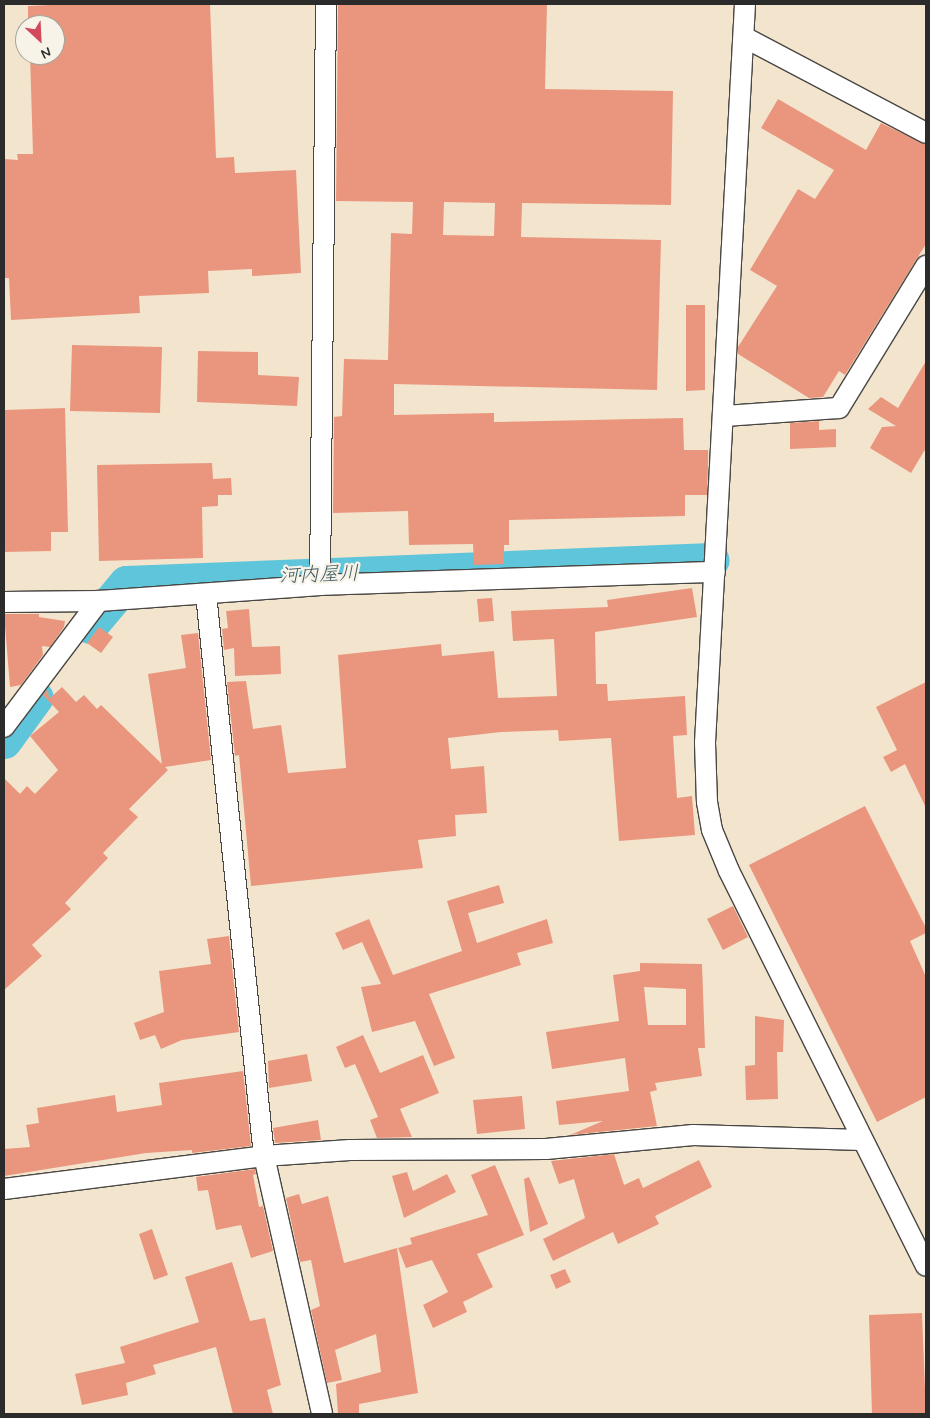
<!DOCTYPE html>
<html>
<head>
<meta charset="utf-8">
<style>
  body { margin:0 }
  #map { position:relative; width:930px; height:1418px; overflow:hidden; background:#f3e5cd; font-family:Mynerve,"Klee One",sans-serif }
  div>[style] { position:absolute }
  [style*='--x'] { left:calc(var(--x)*1px); top:calc(var(--y)*1px); width:calc(var(--w)*1px); rotate:calc(var(--a)*1deg) }
  .river>* { height:35px; margin:-17.5px; padding:0 17.5px; transform-origin:17.5px; border-radius:17.5px; background:#5ec5da }
  .building>* { inset:0; background:#ea967e }
  .roads { filter:drop-shadow(1px 0 #494743) drop-shadow(-1px 0 #494743) drop-shadow(0 1px #494743) drop-shadow(0 -1px #494743) }
  .street>* { height:20px; margin:-10px; padding:0 10px; transform-origin:10px; border-radius:10px; background:#fff }
  span { translate:-50% -50%; white-space:nowrap; text-align:center; line-height:1.15; -webkit-text-stroke:4.5px #f7f3e8; paint-order:stroke }
  .water-label { font-size:20px; color:#3a5960; font-style:italic }
  .frame { position:absolute; inset:0; border:5px solid #2b2b2b; pointer-events:none }
  .north { position:absolute; left:15px; top:15px; width:50px; height:50px; box-sizing:border-box; background:#f7f3e8; border:1px solid #a5a39c; border-radius:50%; rotate:155deg; font-size:14px; font-weight:700; line-height:20px; text-align:center; color:#2b2b2b }
  .north::after { content:''; display:block; margin:auto; width:18px; height:22px; background:#d1495b; clip-path:polygon(50% 0,100% 100%,50% 72%,0 100%) }
</style>
</head>
<body>
<div id="map">
  <div class="river">
    <div style="--x:90;--y:626;--w:56;--a:-50.1"></div>
    <div style="--x:126;--y:583;--w:586;--a:-2.25"></div>
    <div style="--x:4;--y:741;--w:54;--a:-54"></div>
  </div>
  <div class="building">
    <div style="clip-path:polygon(71px 4px,210px 4px,216px 158px,234px 157px,235px 173px,296px 170px,301px 273px,252px 276px,252px 269px,208px 271px,209px 293px,139px 296px,140px 313px,11px 320px,9px 278px,4px 278px,4px 159px,18px 160px,17px 154px,33px 154px,30px 55px,55px 55px,55px 25px,28px 25px,28px 6px)"></div>
    <div style="clip-path:polygon(evenodd,338px 4px,547px 4px,545px 89px,673px 91px,671px 205px,522px 203px,521px 237px,661px 240px,657px 390px,394px 384px,394px 415px,494px 413px,494px 422px,683px 418px,684px 450px,708px 450px,708px 466px,707px 495px,685px 495px,685px 516px,509px 520px,509px 545px,504px 545px,504px 564px,474px 565px,473px 544px,409px 545px,408px 511px,333px 513px,334px 417px,342px 416px,344px 359px,388px 360px,391px 233px,412px 234px,413px 202px,336px 201px,338px 4px,444px 202px,495px 203px,494px 236px,443px 235px,444px 202px)"></div>
    <div style="clip-path:polygon(778px 99px,866px 150px,881px 123px,926px 145px,926px 244px,845px 375px,839px 371px,823px 397px,809px 398px,738px 354px,738px 347px,777px 286px,750px 270px,798px 189px,815px 199px,834px 170px,761px 128px)"></div>
    <div style="clip-path:polygon(686px 305px,705px 305px,705px 390px,686px 391px)"></div>
    <div style="clip-path:polygon(72px 345px,162px 347px,160px 413px,70px 411px)"></div>
    <div style="clip-path:polygon(198px 351px,258px 352px,258px 375px,299px 377px,297px 406px,197px 402px)"></div>
    <div style="clip-path:polygon(926px 361px,926px 448px,911px 473px,870px 448px,882px 427px,896px 426px,868px 409px,881px 397px,898px 408px)"></div>
    <div style="clip-path:polygon(65px 408px,68px 532px,51px 532px,51px 551px,4px 552px,4px 410px)"></div>
    <div style="clip-path:polygon(819px 421px,819px 430px,836px 429px,836px 447px,790px 449px,790px 423px)"></div>
    <div style="clip-path:polygon(212px 463px,213px 479px,231px 478px,232px 495px,218px 495px,218px 506px,202px 507px,203px 558px,99px 561px,97px 465px)"></div>
    <div style="clip-path:polygon(692px 588px,697px 617px,595px 632px,596px 684px,607px 684px,608px 701px,685px 696px,687px 735px,673px 736px,677px 798px,692px 796px,695px 835px,619px 841px,611px 738px,559px 741px,558px 730px,501px 732px,448px 738px,451px 769px,484px 766px,487px 813px,455px 815px,456px 836px,418px 840px,423px 868px,251px 886px,239px 755px,235px 756px,227px 682px,246px 681px,253px 729px,281px 725px,288px 773px,346px 768px,338px 655px,441px 644px,442px 656px,494px 651px,498px 698px,557px 696px,554px 639px,513px 641px,511px 611px,608px 607px,607px 600px)"></div>
    <div style="clip-path:polygon(492px 598px,494px 621px,479px 622px,477px 599px)"></div>
    <div style="clip-path:polygon(249px 609px,252px 647px,280px 646px,281px 674px,235px 676px,234px 648px,224px 650px,222px 629px,228px 628px,226px 611px)"></div>
    <div style="clip-path:polygon(4px 614px,39px 614px,39px 617px,65px 621px,64px 627px,50px 647px,42px 646px,43px 655px,21px 685px,10px 687px)"></div>
    <div style="clip-path:polygon(99px 627px,113px 637px,101px 653px,87px 643px)"></div>
    <div style="clip-path:polygon(198px 633px,211px 760px,165px 767px,168px 770px,129px 809px,138px 817px,103px 853px,108px 858px,65px 903px,71px 909px,32px 945px,42px 956px,4px 990px,4px 778px,20px 794px,27px 786px,35px 794px,58px 770px,30px 736px,59px 712px,43px 695px,48px 689px,49px 699px,62px 687px,76px 702px,84px 695px,97px 709px,101px 705px,162px 764px,148px 674px,186px 668px,181px 635px)"></div>
    <div style="clip-path:polygon(926px 682px,926px 808px,905px 764px,891px 772px,883px 757px,897px 750px,876px 707px)"></div>
    <div style="clip-path:polygon(865px 806px,926px 928px,926px 933px,910px 941px,926px 977px,926px 1097px,877px 1122px,749px 865px)"></div>
    <div style="clip-path:polygon(499px 885px,504px 903px,468px 913px,477px 943px,547px 919px,553px 943px,517px 953px,521px 965px,429px 994px,455px 1058px,434px 1066px,415px 1021px,372px 1032px,361px 987px,381px 984px,362px 942px,343px 950px,335px 933px,369px 919px,393px 975px,462px 951px,447px 901px)"></div>
    <div style="clip-path:polygon(733px 906px,748px 937px,723px 950px,707px 919px)"></div>
    <div style="clip-path:polygon(229px 936px,239px 1032px,182px 1040px,161px 1049px,155px 1035px,140px 1040px,134px 1023px,164px 1012px,159px 971px,211px 964px,207px 939px)"></div>
    <div style="clip-path:polygon(evenodd,640px 963px,702px 964px,705px 1048px,698px 1048px,702px 1076px,655px 1083px,657px 1090px,650px 1092px,657px 1126px,570px 1135px,603px 1121px,559px 1125px,556px 1101px,629px 1091px,625px 1058px,552px 1069px,546px 1032px,619px 1021px,613px 975px,640px 971px,640px 963px,644px 987px,686px 989px,686px 1025px,648px 1025px,644px 987px)"></div>
    <div style="clip-path:polygon(755px 1016px,784px 1020px,783px 1052px,777px 1052px,778px 1099px,746px 1100px,745px 1066px,755px 1065px)"></div>
    <div style="clip-path:polygon(363px 1035px,380px 1073px,423px 1055px,439px 1093px,400px 1109px,412px 1137px,377px 1138px,370px 1120px,378px 1117px,355px 1064px,345px 1068px,336px 1047px)"></div>
    <div style="clip-path:polygon(307px 1054px,312px 1081px,269px 1088px,268px 1061px)"></div>
    <div style="clip-path:polygon(243px 1071px,251px 1146px,192px 1153px,192px 1150px,146px 1153px,4px 1176px,4px 1149px,30px 1147px,26px 1125px,39px 1123px,37px 1108px,115px 1095px,117px 1112px,162px 1105px,159px 1083px)"></div>
    <div style="clip-path:polygon(522px 1096px,525px 1129px,477px 1134px,473px 1100px)"></div>
    <div style="clip-path:polygon(318px 1120px,321px 1140px,275px 1143px,273px 1128px)"></div>
    <div style="clip-path:polygon(614px 1154px,624px 1185px,639px 1178px,643px 1188px,699px 1160px,712px 1187px,655px 1216px,659px 1224px,618px 1244px,613px 1232px,553px 1261px,543px 1239px,585px 1218px,574px 1179px,559px 1184px,551px 1161px)"></div>
    <div style="clip-path:polygon(495px 1165px,524px 1235px,477px 1254px,493px 1287px,463px 1302px,467px 1312px,433px 1328px,423px 1305px,448px 1292px,432px 1260px,406px 1268px,398px 1248px,412px 1244px,410px 1238px,488px 1215px,471px 1175px)"></div>
    <div style="clip-path:polygon(255px 1169px,256px 1174px,253px 1175px,259px 1207px,263px 1206px,273px 1251px,251px 1258px,241px 1225px,216px 1230px,208px 1190px,198px 1191px,196px 1177px)"></div>
    <div style="clip-path:polygon(407px 1172px,413px 1191px,447px 1174px,456px 1192px,404px 1218px,392px 1176px)"></div>
    <div style="clip-path:polygon(529px 1177px,548px 1224px,530px 1232px,524px 1179px)"></div>
    <div style="clip-path:polygon(299px 1194px,302px 1204px,328px 1196px,344px 1263px,397px 1248px,418px 1393px,359px 1404px,359px 1414px,338px 1414px,336px 1384px,381px 1372px,376px 1334px,335px 1350px,342px 1380px,327px 1383px,311px 1310px,320px 1306px,311px 1260px,300px 1262px,286px 1198px)"></div>
    <div style="clip-path:polygon(152px 1229px,168px 1275px,154px 1280px,139px 1234px)"></div>
    <div style="clip-path:polygon(232px 1262px,250px 1321px,265px 1318px,281px 1385px,267px 1390px,273px 1414px,233px 1414px,216px 1347px,153px 1365px,156px 1374px,126px 1383px,128px 1395px,82px 1405px,75px 1374px,125px 1363px,120px 1347px,199px 1322px,185px 1277px)"></div>
    <div style="clip-path:polygon(565px 1269px,571px 1282px,556px 1289px,550px 1275px)"></div>
    <div style="clip-path:polygon(922px 1313px,926px 1414px,872px 1414px,869px 1315px)"></div>
  </div>
  <div class="roads">
    <div class="street">
      <div style="--x:745;--y:4;--w:740;--a:93.1"></div>
      <div style="--x:705;--y:743;--w:59;--a:88.1"></div>
      <div style="--x:707;--y:802;--w:28;--a:80"></div>
      <div style="--x:712;--y:830;--w:44;--a:67.5"></div>
      <div style="--x:729;--y:871;--w:441;--a:63.5"></div>
      <div style="--x:744;--y:37;--w:206;--a:27.8"></div>
      <div style="--x:724;--y:416;--w:115;--a:-4"></div>
      <div style="--x:839;--y:408;--w:167;--a:-58.5"></div>
      <div style="--x:320;--y:585;--w:581;--a:-89.41"></div>
      <div style="--x:206;--y:594;--w:565;--a:84.11"></div>
      <div style="--x:264;--y:1156;--w:264;--a:77.3"></div>
      <div style="--x:4;--y:602;--w:95;--a:-0.6"></div>
      <div style="--x:99;--y:601;--w:222;--a:-4.1"></div>
      <div style="--x:320;--y:585;--w:395;--a:-1.9"></div>
      <div style="--x:4;--y:727;--w:158;--a:-53"></div>
      <div style="--x:4;--y:1189;--w:262;--a:-7.2"></div>
      <div style="--x:264;--y:1156;--w:86;--a:-4"></div>
      <div style="--x:350;--y:1150;--w:196;--a:-0.3"></div>
      <div style="--x:546;--y:1149;--w:148;--a:-5.4"></div>
      <div style="--x:693;--y:1135;--w:169;--a:1.7"></div>
    </div>
  </div>
  <div class="water-label">
    <span style="left:319px;top:575px;rotate:-2deg">河内屋川</span>
  </div>
  <div class="frame"></div>
  <div class="north">N</div>
</div>
</body>
</html>
